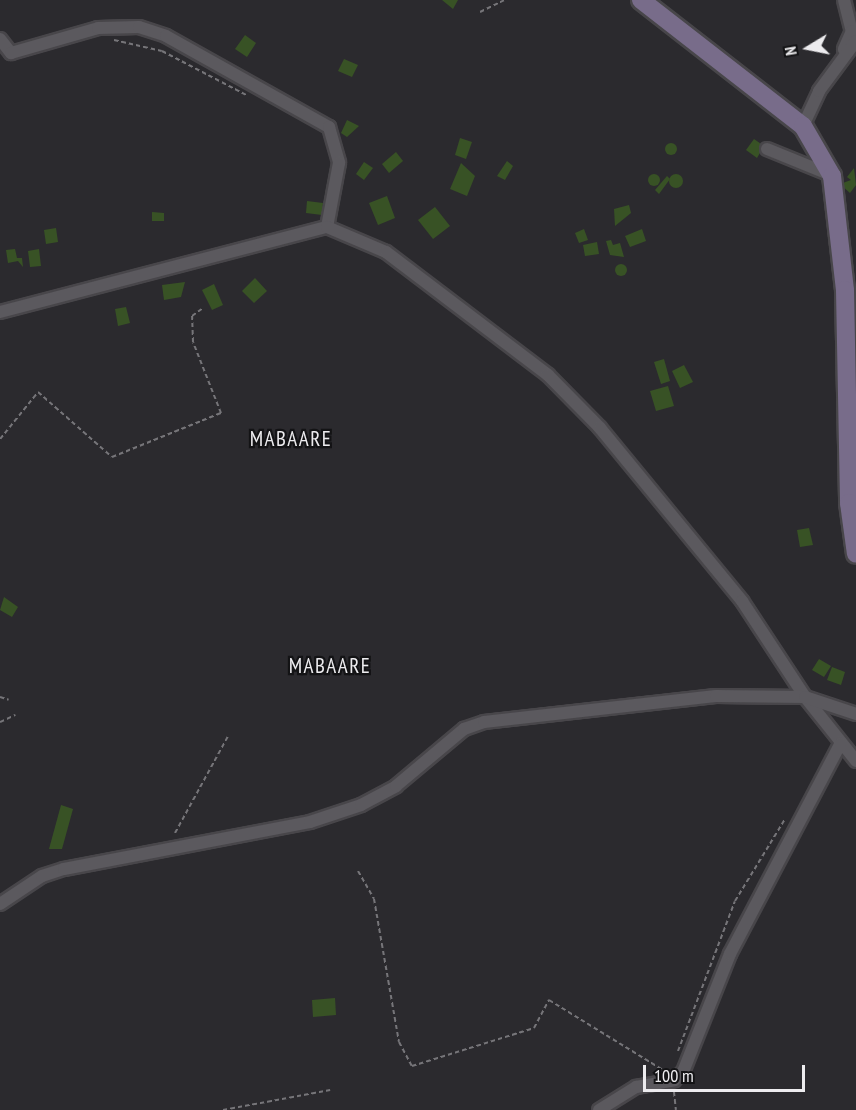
<!DOCTYPE html>
<html>
<head>
<meta charset="utf-8">
<style>
  body { margin:0 }
  #map { position:relative; width:856px; height:1110px; overflow:hidden; background:#2b2a2e; font-family:"PT Sans Narrow",sans-serif }
  div>[style] { position:absolute }
  [style*='--x'] { left:calc(var(--x)*1px); top:calc(var(--y)*1px); width:calc(var(--w)*1px); rotate:calc(var(--a)*1deg) }
  .building>* { inset:0; background:#385225 }
  .round { border-radius:50% }
  .path>* { height:2px; margin-top:-1px; transform-origin:0; background:repeating-linear-gradient(90deg,#767579 0 4.5px,transparent 0 7.5px) }
  .roads { filter:drop-shadow(2px 0 #48464a) drop-shadow(-2px 0 #48464a) drop-shadow(0 2px #48464a) drop-shadow(0 -2px #48464a) }
  .street>* { height:12px; margin:-6px; padding:0 6px; transform-origin:6px; border-radius:6px; background:#5b595e }
  .secondary>* { height:18px; margin:-9px; padding:0 9px; transform-origin:9px; border-radius:9px; background:#786c8a }
  span { translate:-50% -50%; white-space:nowrap; text-align:center; line-height:1.15; -webkit-text-stroke:4.5px #131315; paint-order:stroke }
  .quarter-label { font-size:21px; color:#edecef; letter-spacing:1.5px }
  .north { position:absolute; left:778px; top:18px; width:60px; height:60px; -webkit-text-stroke:4px #131315; paint-order:stroke; rotate:260deg; font-size:16px; font-weight:700; line-height:24px; text-align:center; color:#edecef }
  .north::after { content:''; display:block; margin:auto; width:21px; height:27px; background:#edecef; clip-path:polygon(50% 0,100% 100%,50% 72%,0 100%) }
  .scale { position:absolute; left:643px; top:1065px; width:162px; height:27px; box-sizing:border-box; border:3px solid #edecef; border-top:0; padding-left:8px; font-size:18px; line-height:21px; white-space:nowrap; color:#edecef; -webkit-text-stroke:4px #131315; paint-order:stroke }
</style>
</head>
<body>
<div id="map">
  <div class="building">
    <div style="clip-path:polygon(442px 0,458px 0,453px 9px)"></div>
    <div style="clip-path:polygon(245px 35px,256px 43px,247px 57px,235px 49px)"></div>
    <div style="clip-path:polygon(344px 59px,358px 65px,352px 77px,338px 71px)"></div>
    <div style="clip-path:polygon(347px 120px,359px 126px,347px 137px,341px 133px)"></div>
    <div style="clip-path:polygon(460px 138px,472px 142px,466px 159px,455px 155px)"></div>
    <div style="clip-path:polygon(754px 139px,764px 146px,757px 158px,746px 150px)"></div>
    <div class="round" style="left:665px;top:143px;width:12px;height:12px"></div>
    <div style="clip-path:polygon(396px 152px,403px 161px,389px 173px,382px 164px)"></div>
    <div style="clip-path:polygon(507px 161px,513px 166px,505px 180px,497px 176px)"></div>
    <div style="clip-path:polygon(364px 162px,373px 168px,364px 180px,356px 174px)"></div>
    <div style="clip-path:polygon(461px 163px,475px 176px,467px 196px,450px 189px)"></div>
    <div style="clip-path:polygon(854px 168px,856px 185px,850px 193px,840px 184px,851px 180px,847px 177px)"></div>
    <div class="round" style="left:648px;top:174px;width:12px;height:12px"></div>
    <div class="round" style="left:669px;top:174px;width:14px;height:14px"></div>
    <div style="clip-path:polygon(667px 176px,670px 179px,659px 194px,655px 190px)"></div>
    <div style="clip-path:polygon(387px 196px,395px 218px,378px 225px,369px 203px)"></div>
    <div style="clip-path:polygon(307px 201px,323px 203px,322px 215px,306px 213px)"></div>
    <div style="clip-path:polygon(629px 205px,631px 213px,615px 226px,614px 209px)"></div>
    <div style="clip-path:polygon(435px 207px,450px 226px,433px 239px,418px 220px)"></div>
    <div style="clip-path:polygon(152px 212px,164px 213px,164px 221px,152px 221px)"></div>
    <div style="clip-path:polygon(56px 228px,58px 242px,46px 244px,44px 230px)"></div>
    <div style="clip-path:polygon(584px 229px,588px 240px,579px 243px,575px 233px)"></div>
    <div style="clip-path:polygon(642px 229px,646px 241px,630px 247px,625px 236px)"></div>
    <div style="clip-path:polygon(611px 240px,613px 245px,620px 243px,624px 257px,610px 255px,606px 241px)"></div>
    <div style="clip-path:polygon(597px 242px,599px 254px,585px 256px,583px 245px)"></div>
    <div style="clip-path:polygon(15px 249px,17px 258px,22px 258px,23px 267px,18px 261px,8px 263px,6px 250px)"></div>
    <div style="clip-path:polygon(39px 249px,41px 266px,30px 267px,28px 251px)"></div>
    <div class="round" style="left:615px;top:264px;width:12px;height:12px"></div>
    <div style="clip-path:polygon(255px 278px,267px 291px,254px 303px,242px 291px)"></div>
    <div style="clip-path:polygon(185px 282px,181px 297px,164px 300px,162px 285px)"></div>
    <div style="clip-path:polygon(214px 284px,223px 305px,212px 310px,202px 290px)"></div>
    <div style="clip-path:polygon(126px 307px,130px 323px,118px 326px,115px 309px)"></div>
    <div style="clip-path:polygon(664px 359px,670px 381px,661px 384px,654px 362px)"></div>
    <div style="clip-path:polygon(684px 365px,693px 382px,680px 388px,672px 371px)"></div>
    <div style="clip-path:polygon(668px 386px,674px 406px,656px 411px,650px 391px)"></div>
    <div style="clip-path:polygon(809px 528px,813px 545px,800px 547px,797px 530px)"></div>
    <div style="clip-path:polygon(4px 597px,18px 607px,12px 617px,0 610px)"></div>
    <div style="clip-path:polygon(819px 659px,831px 666px,824px 677px,812px 670px)"></div>
    <div style="clip-path:polygon(832px 667px,845px 672px,841px 685px,827px 680px)"></div>
    <div style="clip-path:polygon(61px 805px,73px 809px,62px 849px,49px 849px)"></div>
    <div style="clip-path:polygon(335px 998px,336px 1015px,313px 1017px,312px 1000px)"></div>
  </div>
  <div class="path">
    <div style="--x:480;--y:12;--w:28;--a:-26"></div>
    <div style="--x:114;--y:40;--w:49;--a:12.9"></div>
    <div style="--x:162;--y:51;--w:97;--a:27.6"></div>
    <div style="--x:0;--y:439;--w:60;--a:-51"></div>
    <div style="--x:38;--y:392;--w:98;--a:41.3"></div>
    <div style="--x:112;--y:457;--w:118;--a:-22"></div>
    <div style="--x:221;--y:413;--w:76;--a:-111.5"></div>
    <div style="--x:193;--y:342;--w:26;--a:-92"></div>
    <div style="--x:192;--y:316;--w:14;--a:-36"></div>
    <div style="--x:0;--y:697;--w:9;--a:18"></div>
    <div style="--x:0;--y:722;--w:17;--a:-25"></div>
    <div style="--x:175;--y:833;--w:111;--a:-61.3"></div>
    <div style="--x:358;--y:871;--w:32;--a:60"></div>
    <div style="--x:374;--y:899;--w:145;--a:80.1"></div>
    <div style="--x:399;--y:1042;--w:27;--a:62"></div>
    <div style="--x:412;--y:1066;--w:128;--a:-17.3"></div>
    <div style="--x:534;--y:1028;--w:32;--a:-62"></div>
    <div style="--x:549;--y:1000;--w:134;--a:31.6"></div>
    <div style="--x:678;--y:1051;--w:160;--a:-69.2"></div>
    <div style="--x:735;--y:901;--w:96;--a:-58.6"></div>
    <div style="--x:674;--y:1092;--w:18;--a:84"></div>
    <div style="--x:223;--y:1110;--w:109;--a:-10.6"></div>
  </div>
  <div class="roads">
    <div class="street">
      <div style="--x:844;--y:0;--w:32;--a:76"></div>
      <div style="--x:852;--y:31;--w:20;--a:114"></div>
      <div style="--x:0;--y:39;--w:18;--a:52"></div>
      <div style="--x:11;--y:53;--w:91;--a:-16"></div>
      <div style="--x:98;--y:28;--w:41;--a:-1.4"></div>
      <div style="--x:139;--y:27;--w:28;--a:18"></div>
      <div style="--x:166;--y:36;--w:187;--a:29.2"></div>
      <div style="--x:329;--y:127;--w:37;--a:74"></div>
      <div style="--x:339;--y:163;--w:65;--a:100.6"></div>
      <div style="--x:803;--y:126;--w:38;--a:-65"></div>
      <div style="--x:819;--y:91;--w:62;--a:-53.5"></div>
      <div style="--x:767;--y:149;--w:69;--a:22.1"></div>
      <div style="--x:0;--y:312;--w:338;--a:-14.6"></div>
      <div style="--x:327;--y:227;--w:64;--a:23"></div>
      <div style="--x:386;--y:252;--w:203;--a:37.2"></div>
      <div style="--x:548;--y:375;--w:74;--a:45.5"></div>
      <div style="--x:600;--y:428;--w:224;--a:50.6"></div>
      <div style="--x:742;--y:601;--w:115;--a:56.7"></div>
      <div style="--x:805;--y:697;--w:82;--a:51.4"></div>
      <div style="--x:0;--y:904;--w:50;--a:-33.7"></div>
      <div style="--x:42;--y:876;--w:23;--a:-18"></div>
      <div style="--x:64;--y:869;--w:250;--a:-10.8"></div>
      <div style="--x:310;--y:822;--w:54;--a:-18.4"></div>
      <div style="--x:361;--y:805;--w:40;--a:-28"></div>
      <div style="--x:396;--y:786;--w:89;--a:-40"></div>
      <div style="--x:464;--y:729;--w:21;--a:-19"></div>
      <div style="--x:484;--y:722;--w:233;--a:-6.4"></div>
      <div style="--x:716;--y:696;--w:89;--a:0.6"></div>
      <div style="--x:805;--y:697;--w:54;--a:18.4"></div>
      <div style="--x:599;--y:1110;--w:44;--a:-31.9"></div>
      <div style="--x:636;--y:1087;--w:39;--a:-10"></div>
      <div style="--x:674;--y:1080;--w:12;--a:-42"></div>
      <div style="--x:683;--y:1072;--w:127;--a:-68.3"></div>
      <div style="--x:730;--y:954;--w:238;--a:-62.3"></div>
    </div>
    <div class="secondary">
      <div style="--x:641;--y:0;--w:205;--a:37.9"></div>
      <div style="--x:803;--y:126;--w:58;--a:59.9"></div>
      <div style="--x:832;--y:176;--w:115;--a:83.5"></div>
      <div style="--x:845;--y:290;--w:213;--a:88.9"></div>
      <div style="--x:849;--y:503;--w:51;--a:82.2"></div>
    </div>
  </div>
  <div class="quarter-label">
    <span style="left:291px;top:439px">MABAARE</span>
    <span style="left:330px;top:666px">MABAARE</span>
  </div>
  <div class="north">N</div>
  <div class="scale">100 m</div>
</div>
</body>
</html>
